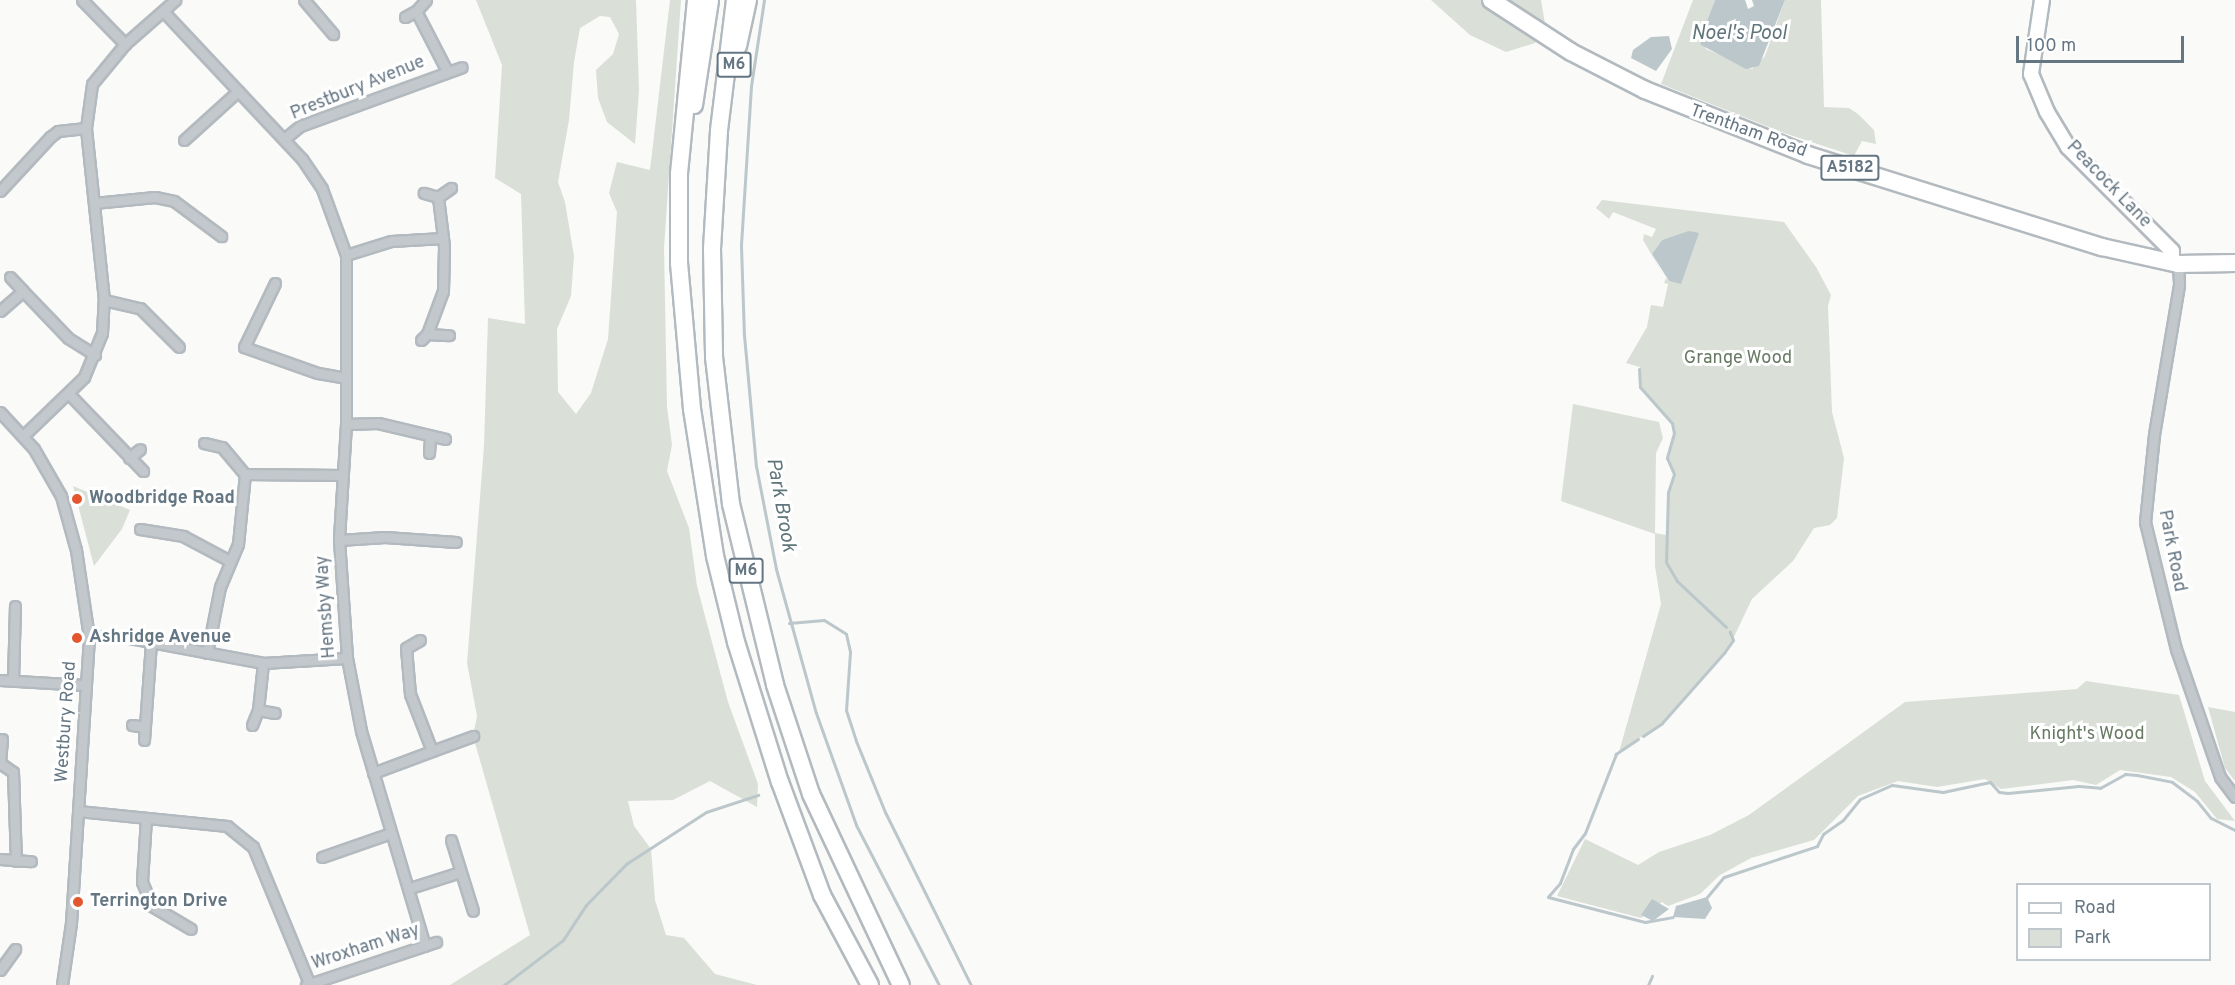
<!DOCTYPE html>
<html>
<head>
<meta charset="utf-8">
<style>
  body { margin:0 }
  #map { position:relative; width:2235px; height:985px; overflow:hidden; background:#fafaf8; font-family:Overpass,sans-serif }
  div>[style] { position:absolute }
  [style*='--x'] { left:calc(var(--x)*1px); top:calc(var(--y)*1px); width:calc(var(--w)*1px); rotate:calc(var(--a)*1deg) }
  .green>* { inset:0; background:#dadfd7 }
  .water>* { inset:0; background:#bbc7cb }
  .stream>* { height:3px; margin:-1.5px; padding:0 1.5px; transform-origin:1.5px; border-radius:1.5px; background:#bbc7cb }
  .roads { filter:drop-shadow(2px 0 #b3babf) drop-shadow(-2px 0 #b3babf) drop-shadow(0 2px #b3babf) drop-shadow(0 -2px #b3babf) }
  .street>* { height:9px; margin:-4.5px; padding:0 4.5px; transform-origin:4.5px; border-radius:4.5px; background:#c3c8cc }
  .secondary>* { height:14px; margin:-7px; padding:0 7px; transform-origin:7px; border-radius:7px; background:#fff }
  .highway>* { height:16px; margin:-8px; padding:0 8px; transform-origin:8px; border-radius:8px; background:#fff }
  .dots>* { width:16px; height:16px; translate:-50% -50%; box-sizing:border-box; border:3px solid #fff; border-radius:50% }
  span { translate:-50% -50%; white-space:nowrap; text-align:center; line-height:1.15; -webkit-text-stroke:6px #fff; paint-order:stroke }
  .shield-label span { padding:2px 4px; background:#fff; border:2px solid; border-radius:4px; -webkit-text-stroke-width:0 }
  .shield-label { font-size:16px; color:#657683; font-weight:700 }
  .street-label { font-size:18px; color:#657683 }
  .park-label { font-size:18px; color:#687a64 }
  .poi-label { font-size:18px; color:#657683; font-weight:700 }
  .left { translate:0 -50%; text-align:left }
  .water-label { font-size:20px; color:#60757c; font-style:italic }
  .legend { position:absolute; left:2016px; top:883px; width:195px; height:78px; box-sizing:border-box; background:#fff; border:2px solid #c1c8cd; margin:0; padding:8px 10px; list-style:none; font-size:18px; color:#657683 }
  .legend li { display:flex; align-items:center; gap:12px; height:30px }
  .legend b { width:30px; border:2px solid #c1c8cd }
  .scale { position:absolute; left:2016px; top:36px; width:168px; height:27px; box-sizing:border-box; border:3px solid #657683; border-top:0; padding-left:8px; font-size:18px; line-height:21px; white-space:nowrap; color:#657683; -webkit-text-stroke:4px #fff; paint-order:stroke }
</style>
</head>
<body>
<div id="map">
  <div class="green">
    <div style="clip-path:polygon(476px 0,636px 0,639px 90px,635px 144px,607px 122px,598px 98px,596px 70px,613px 54px,619px 34px,610px 17px,600px 16px,580px 28px,574px 62px,569px 120px,558px 182px,565px 202px,574px 256px,571px 296px,557px 329px,558px 392px,576px 414px,591px 393px,608px 339px,617px 212px,609px 193px,617px 162px,650px 170px,670px 0,681px 0,664px 248px,667px 407px,672px 445px,667px 471px,689px 528px,697px 586px,728px 702px,758px 784px,757px 807px,710px 781px,673px 800px,628px 801px,634px 826px,651px 849px,655px 900px,666px 935px,684px 938px,715px 974px,757px 985px,450px 985px,530px 935px,473px 736px,477px 716px,467px 663px,484px 446px,488px 318px,525px 324px,521px 194px,495px 178px,502px 65px)"></div>
    <div style="clip-path:polygon(1431px 0,1541px 0,1545px 24px,1535px 43px,1506px 52px,1470px 35px)"></div>
    <div style="clip-path:polygon(1693px 0,1715px 0,1700px 39px,1706px 49px,1752px 69px,1765px 56px,1785px 0,1821px 0,1824px 107px,1849px 108px,1858px 114px,1874px 130px,1876px 144px,1862px 141px,1854px 156px,1784px 133px,1661px 84px)"></div>
    <div style="clip-path:polygon(1602px 200px,1784px 222px,1816px 267px,1831px 295px,1828px 306px,1832px 412px,1844px 458px,1837px 518px,1830px 525px,1814px 528px,1793px 561px,1752px 599px,1730px 645px,1662px 723px,1619px 752px,1661px 604px,1655px 566px,1655px 534px,1561px 501px,1573px 404px,1659px 422px,1663px 438px,1656px 453px,1655px 533px,1666px 535px,1668px 492px,1674px 474px,1667px 458px,1674px 433px,1672px 423px,1640px 387px,1640px 367px,1626px 363px,1647px 327px,1651px 305px,1663px 307px,1668px 284px,1664px 283px,1666px 278px,1669px 281px,1677px 236px,1662px 240px,1652px 254px,1663px 274px,1643px 240px,1644px 234px,1652px 237px,1656px 229px,1613px 212px,1609px 219px,1596px 208px)"></div>
    <div style="clip-path:polygon(73px 486px,130px 510px,122px 529px,94px 566px)"></div>
    <div style="clip-path:polygon(2086px 681px,2179px 695px,2205px 781px,2235px 821px,2217px 819px,2195px 792px,2171px 777px,2120px 770px,2096px 785px,2073px 780px,2001px 789px,1985px 779px,1937px 787px,1898px 781px,1858px 796px,1814px 840px,1751px 858px,1720px 875px,1700px 894px,1668px 906px,1662px 902px,1641px 918px,1557px 896px,1585px 839px,1638px 865px,1659px 852px,1710px 835px,1749px 815px,1905px 702px,2077px 689px)"></div>
    <div style="clip-path:polygon(2208px 707px,2235px 712px,2235px 781px,2225px 768px)"></div>
  </div>
  <div class="water">
    <div style="clip-path:polygon(1715px 0,1745px 0,1748px 9px,1754px 6px,1752px 0,1785px 0,1759px 66px,1746px 69px,1701px 45px,1700px 39px)"></div>
    <div style="clip-path:polygon(1669px 36px,1672px 49px,1656px 71px,1631px 58px,1633px 50px,1651px 37px)"></div>
    <div style="clip-path:polygon(1689px 231px,1699px 233px,1681px 284px,1669px 281px,1652px 254px,1662px 240px)"></div>
    <div style="clip-path:polygon(1707px 897px,1712px 908px,1705px 919px,1673px 917px,1676px 906px)"></div>
    <div style="clip-path:polygon(1652px 899px,1669px 909px,1653px 921px,1641px 915px)"></div>
  </div>
  <div class="stream">
    <div style="--x:764;--y:0;--w:87;--a:98.6"></div>
    <div style="--x:751;--y:86;--w:160;--a:93.6"></div>
    <div style="--x:741;--y:246;--w:89;--a:88.1"></div>
    <div style="--x:744;--y:335;--w:132;--a:84.8"></div>
    <div style="--x:756;--y:466;--w:105;--a:79"></div>
    <div style="--x:776;--y:569;--w:149;--a:74.5"></div>
    <div style="--x:816;--y:713;--w:119;--a:70.3"></div>
    <div style="--x:856;--y:825;--w:180;--a:62.6"></div>
    <div style="--x:1639;--y:369;--w:18;--a:87"></div>
    <div style="--x:1640;--y:387;--w:48;--a:48.4"></div>
    <div style="--x:1672;--y:423;--w:10;--a:79"></div>
    <div style="--x:1674;--y:433;--w:26;--a:106"></div>
    <div style="--x:1667;--y:458;--w:17;--a:66"></div>
    <div style="--x:1674;--y:474;--w:19;--a:108"></div>
    <div style="--x:1668;--y:492;--w:70;--a:91.6"></div>
    <div style="--x:1666;--y:562;--w:22;--a:60"></div>
    <div style="--x:1677;--y:581;--w:67;--a:43.2"></div>
    <div style="--x:789;--y:623;--w:35;--a:-5"></div>
    <div style="--x:824;--y:620;--w:26;--a:32"></div>
    <div style="--x:846;--y:634;--w:18;--a:77"></div>
    <div style="--x:850;--y:652;--w:58;--a:93.9"></div>
    <div style="--x:846;--y:710;--w:33;--a:72"></div>
    <div style="--x:856;--y:741;--w:77;--a:67.8"></div>
    <div style="--x:885;--y:812;--w:193;--a:63.6"></div>
    <div style="--x:1643;--y:736;--w:23;--a:-34"></div>
    <div style="--x:1662;--y:723;--w:94;--a:-48.5"></div>
    <div style="--x:1724;--y:653;--w:16;--a:-55"></div>
    <div style="--x:1733;--y:640;--w:9;--a:-111"></div>
    <div style="--x:1638;--y:739;--w:27;--a:146"></div>
    <div style="--x:1616;--y:754;--w:85;--a:111.4"></div>
    <div style="--x:1585;--y:833;--w:20;--a:127"></div>
    <div style="--x:1573;--y:849;--w:36;--a:111"></div>
    <div style="--x:1560;--y:883;--w:18;--a:131"></div>
    <div style="--x:1548;--y:897;--w:100;--a:14.5"></div>
    <div style="--x:1645;--y:922;--w:28;--a:-10"></div>
    <div style="--x:1707;--y:897;--w:26;--a:-50"></div>
    <div style="--x:1724;--y:877;--w:98;--a:-18.4"></div>
    <div style="--x:1817;--y:846;--w:13;--a:-63"></div>
    <div style="--x:1823;--y:834;--w:24;--a:-35"></div>
    <div style="--x:1843;--y:820;--w:27;--a:-51"></div>
    <div style="--x:1860;--y:799;--w:35;--a:-24"></div>
    <div style="--x:1892;--y:785;--w:51;--a:7.8"></div>
    <div style="--x:1943;--y:792;--w:48;--a:-12"></div>
    <div style="--x:1990;--y:782;--w:13;--a:48"></div>
    <div style="--x:1999;--y:792;--w:9;--a:6"></div>
    <div style="--x:2008;--y:793;--w:71;--a:-5.6"></div>
    <div style="--x:2079;--y:786;--w:21;--a:5"></div>
    <div style="--x:2100;--y:788;--w:29;--a:-29"></div>
    <div style="--x:2125;--y:774;--w:12;--a:5"></div>
    <div style="--x:2137;--y:775;--w:36;--a:11"></div>
    <div style="--x:2172;--y:782;--w:31;--a:37"></div>
    <div style="--x:2197;--y:801;--w:22;--a:51"></div>
    <div style="--x:2211;--y:818;--w:27;--a:27"></div>
    <div style="--x:504;--y:985;--w:74;--a:-37.3"></div>
    <div style="--x:563;--y:940;--w:42;--a:-56.7"></div>
    <div style="--x:586;--y:905;--w:57;--a:-45.7"></div>
    <div style="--x:626;--y:864;--w:95;--a:-33"></div>
    <div style="--x:706;--y:812;--w:55;--a:-18.1"></div>
    <div style="--x:1648;--y:985;--w:10;--a:-66"></div>
  </div>
  <div class="roads">
    <div class="street">
      <div style="--x:82;--y:0;--w:62;--a:45.7"></div>
      <div style="--x:304;--y:0;--w:45;--a:49.5"></div>
      <div style="--x:426;--y:0;--w:15;--a:132"></div>
      <div style="--x:416;--y:11;--w:68;--a:62.7"></div>
      <div style="--x:163;--y:11;--w:203;--a:46.8"></div>
      <div style="--x:302;--y:159;--w:36;--a:56"></div>
      <div style="--x:322;--y:189;--w:70;--a:70"></div>
      <div style="--x:346;--y:255;--w:169;--a:90"></div>
      <div style="--x:346;--y:424;--w:116;--a:93.5"></div>
      <div style="--x:339;--y:540;--w:118;--a:86.1"></div>
      <div style="--x:347;--y:658;--w:74;--a:79.1"></div>
      <div style="--x:361;--y:731;--w:224;--a:73.4"></div>
      <div style="--x:405;--y:17;--w:13;--a:-29"></div>
      <div style="--x:284;--y:139;--w:21;--a:-39"></div>
      <div style="--x:300;--y:126;--w:172;--a:-20"></div>
      <div style="--x:184;--y:140;--w:73;--a:-42.2"></div>
      <div style="--x:0;--y:191;--w:74;--a:-47.2"></div>
      <div style="--x:50;--y:137;--w:10;--a:-37"></div>
      <div style="--x:58;--y:131;--w:28;--a:-6"></div>
      <div style="--x:438;--y:197;--w:16;--a:-35"></div>
      <div style="--x:94;--y:203;--w:61;--a:-5.6"></div>
      <div style="--x:155;--y:197;--w:19;--a:12"></div>
      <div style="--x:174;--y:201;--w:59;--a:36.7"></div>
      <div style="--x:346;--y:255;--w:47;--a:-17.3"></div>
      <div style="--x:391;--y:241;--w:52;--a:-3.3"></div>
      <div style="--x:2178;--y:264;--w:21;--a:87"></div>
      <div style="--x:2179;--y:285;--w:152;--a:99.5"></div>
      <div style="--x:2154;--y:435;--w:87;--a:95.9"></div>
      <div style="--x:2145;--y:522;--w:131;--a:76.3"></div>
      <div style="--x:2176;--y:649;--w:135;--a:71"></div>
      <div style="--x:2220;--y:777;--w:25;--a:53"></div>
      <div style="--x:10;--y:277;--w:19;--a:47"></div>
      <div style="--x:275;--y:283;--w:71;--a:115.8"></div>
      <div style="--x:244;--y:347;--w:78;--a:19.4"></div>
      <div style="--x:318;--y:373;--w:28;--a:10"></div>
      <div style="--x:104;--y:300;--w:37;--a:13"></div>
      <div style="--x:140;--y:308;--w:55;--a:45"></div>
      <div style="--x:0;--y:311;--w:30;--a:-41"></div>
      <div style="--x:23;--y:291;--w:65;--a:46.2"></div>
      <div style="--x:68;--y:338;--w:32;--a:32"></div>
      <div style="--x:427;--y:334;--w:22;--a:3"></div>
      <div style="--x:421;--y:340;--w:8;--a:-45"></div>
      <div style="--x:427;--y:334;--w:46;--a:-69.6"></div>
      <div style="--x:443;--y:291;--w:45;--a:-88.7"></div>
      <div style="--x:444;--y:246;--w:49;--a:-97"></div>
      <div style="--x:438;--y:197;--w:15;--a:-164"></div>
      <div style="--x:69;--y:394;--w:107;--a:46.1"></div>
      <div style="--x:0;--y:412;--w:50;--a:47.4"></div>
      <div style="--x:34;--y:449;--w:54;--a:60.1"></div>
      <div style="--x:61;--y:496;--w:56;--a:74.5"></div>
      <div style="--x:76;--y:550;--w:88;--a:81.5"></div>
      <div style="--x:89;--y:637;--w:287;--a:93.6"></div>
      <div style="--x:71;--y:923;--w:63;--a:98.3"></div>
      <div style="--x:346;--y:424;--w:32;--a:-2"></div>
      <div style="--x:378;--y:423;--w:69;--a:13.4"></div>
      <div style="--x:23;--y:436;--w:85;--a:-44"></div>
      <div style="--x:84;--y:377;--w:48;--a:-67.8"></div>
      <div style="--x:102;--y:333;--w:33;--a:-87"></div>
      <div style="--x:104;--y:300;--w:173;--a:-96"></div>
      <div style="--x:86;--y:128;--w:44;--a:-82.2"></div>
      <div style="--x:92;--y:84;--w:52;--a:-50.5"></div>
      <div style="--x:125;--y:44;--w:67;--a:-41.3"></div>
      <div style="--x:204;--y:443;--w:18;--a:13"></div>
      <div style="--x:222;--y:447;--w:35;--a:50"></div>
      <div style="--x:245;--y:474;--w:97;--a:0.6"></div>
      <div style="--x:429;--y:453;--w:16;--a:-86"></div>
      <div style="--x:129;--y:458;--w:14;--a:-39"></div>
      <div style="--x:140;--y:529;--w:44;--a:9.2"></div>
      <div style="--x:183;--y:536;--w:53;--a:28"></div>
      <div style="--x:339;--y:540;--w:46;--a:-3.7"></div>
      <div style="--x:385;--y:537;--w:71;--a:4"></div>
      <div style="--x:89;--y:637;--w:30;--a:-2"></div>
      <div style="--x:119;--y:636;--w:147;--a:10.6"></div>
      <div style="--x:263;--y:663;--w:84;--a:-3.4"></div>
      <div style="--x:207;--y:653;--w:67;--a:-78.9"></div>
      <div style="--x:220;--y:587;--w:47;--a:-67.3"></div>
      <div style="--x:238;--y:544;--w:70;--a:-84.3"></div>
      <div style="--x:0;--y:680;--w:85;--a:3.4"></div>
      <div style="--x:13;--y:681;--w:75;--a:-88.5"></div>
      <div style="--x:258;--y:710;--w:17;--a:10"></div>
      <div style="--x:132;--y:725;--w:13;--a:9"></div>
      <div style="--x:252;--y:725;--w:16;--a:-68"></div>
      <div style="--x:258;--y:710;--w:47;--a:-83.9"></div>
      <div style="--x:2;--y:739;--w:24;--a:95"></div>
      <div style="--x:0;--y:763;--w:16;--a:35"></div>
      <div style="--x:13;--y:772;--w:89;--a:88.1"></div>
      <div style="--x:144;--y:740;--w:98;--a:-85.9"></div>
      <div style="--x:432;--y:751;--w:44;--a:-20.1"></div>
      <div style="--x:373;--y:773;--w:63;--a:-20.4"></div>
      <div style="--x:432;--y:751;--w:61;--a:-111.1"></div>
      <div style="--x:410;--y:694;--w:46;--a:-95"></div>
      <div style="--x:406;--y:648;--w:16;--a:-30"></div>
      <div style="--x:78;--y:811;--w:150;--a:5.7"></div>
      <div style="--x:227;--y:826;--w:33;--a:39"></div>
      <div style="--x:253;--y:847;--w:147;--a:67.6"></div>
      <div style="--x:146;--y:818;--w:64;--a:93.6"></div>
      <div style="--x:142;--y:882;--w:26;--a:67"></div>
      <div style="--x:152;--y:906;--w:45;--a:30.5"></div>
      <div style="--x:451;--y:840;--w:74;--a:72.8"></div>
      <div style="--x:322;--y:857;--w:73;--a:-19.2"></div>
      <div style="--x:0;--y:859;--w:31;--a:4"></div>
      <div style="--x:410;--y:888;--w:52;--a:-17.7"></div>
      <div style="--x:0;--y:970;--w:26;--a:-54"></div>
      <div style="--x:306;--y:985;--w:137;--a:-18.3"></div>
    </div>
    <div class="secondary">
      <div style="--x:2042;--y:0;--w:75;--a:98.5"></div>
      <div style="--x:2031;--y:74;--w:41;--a:67.2"></div>
      <div style="--x:2047;--y:112;--w:41;--a:59"></div>
      <div style="--x:2068;--y:147;--w:147;--a:45"></div>
      <div style="--x:2172;--y:251;--w:12;--a:90"></div>
    </div>
    <div class="highway">
      <div style="--x:696;--y:0;--w:175;--a:95.6"></div>
      <div style="--x:679;--y:174;--w:89;--a:90"></div>
      <div style="--x:679;--y:263;--w:147;--a:84.9"></div>
      <div style="--x:692;--y:409;--w:149;--a:81.1"></div>
      <div style="--x:715;--y:556;--w:89;--a:76.3"></div>
      <div style="--x:736;--y:642;--w:147;--a:72.6"></div>
      <div style="--x:780;--y:782;--w:121;--a:69.6"></div>
      <div style="--x:822;--y:895;--w:102;--a:61.9"></div>
      <div style="--x:735;--y:0;--w:132;--a:97"></div>
      <div style="--x:719;--y:131;--w:118;--a:93.4"></div>
      <div style="--x:712;--y:249;--w:108;--a:88.9"></div>
      <div style="--x:714;--y:357;--w:148;--a:83.4"></div>
      <div style="--x:731;--y:504;--w:186;--a:76.3"></div>
      <div style="--x:775;--y:685;--w:115;--a:71.7"></div>
      <div style="--x:811;--y:794;--w:211;--a:64.8"></div>
      <div style="--x:1491;--y:0;--w:95;--a:33"></div>
      <div style="--x:1571;--y:52;--w:83;--a:27.2"></div>
      <div style="--x:1645;--y:90;--w:175;--a:21.7"></div>
      <div style="--x:1808;--y:155;--w:308;--a:17.4"></div>
      <div style="--x:2102;--y:247;--w:78;--a:12.6"></div>
      <div style="--x:2178;--y:264;--w:57;--a:-1"></div>
      <div style="--x:738;--y:46;--w:47;--a:-77.7"></div>
      <div style="--x:694;--y:105;--w:106;--a:-81.3"></div>
    </div>
  </div>
  <div class="dots">
    <div style="left:77px;top:499px;background:#e4572e"></div>
    <div style="left:77px;top:638px;background:#e4572e"></div>
    <div style="left:78px;top:902px;background:#e4572e"></div>
  </div>
  <div class="shield-label">
    <span style="left:734px;top:65px">M6</span>
    <span style="left:1850px;top:168px">A5182</span>
    <span style="left:746px;top:571px">M6</span>
  </div>
  <div class="street-label">
    <span style="left:358px;top:89px;rotate:-22deg">Prestbury Avenue</span>
    <span style="left:1748px;top:132px;rotate:20deg">Trentham Road</span>
    <span style="left:2108px;top:185px;rotate:46deg">Peacock Lane</span>
    <span style="left:2171px;top:551px;rotate:79deg">Park Road</span>
    <span style="left:327px;top:607px;rotate:-94deg">Hemsby Way</span>
    <span style="left:67px;top:722px;rotate:-86deg">Westbury Road</span>
    <span style="left:366px;top:948px;rotate:-18deg">Wroxham Way</span>
  </div>
  <div class="park-label">
    <span style="left:1738px;top:359px">Grange Wood</span>
    <span style="left:2087px;top:735px">Knight's Wood</span>
  </div>
  <div class="poi-label">
    <span class="left" style="left:89px;top:499px">Woodbridge Road</span>
    <span class="left" style="left:89px;top:638px">Ashridge Avenue</span>
    <span class="left" style="left:90px;top:902px">Terrington Drive</span>
  </div>
  <div class="water-label">
    <span style="left:1739px;top:34px">Noel's Pool</span>
    <span style="left:780px;top:505px;rotate:80deg">Park Brook</span>
  </div>
  <ul class="legend">
  <li><b style="height:8px;background:#fff"></b>Road</li>
  <li><b style="height:16px;background:#dadfd7"></b>Park</li>
  </ul>
  <div class="scale">100 m</div>
</div>
</body>
</html>
